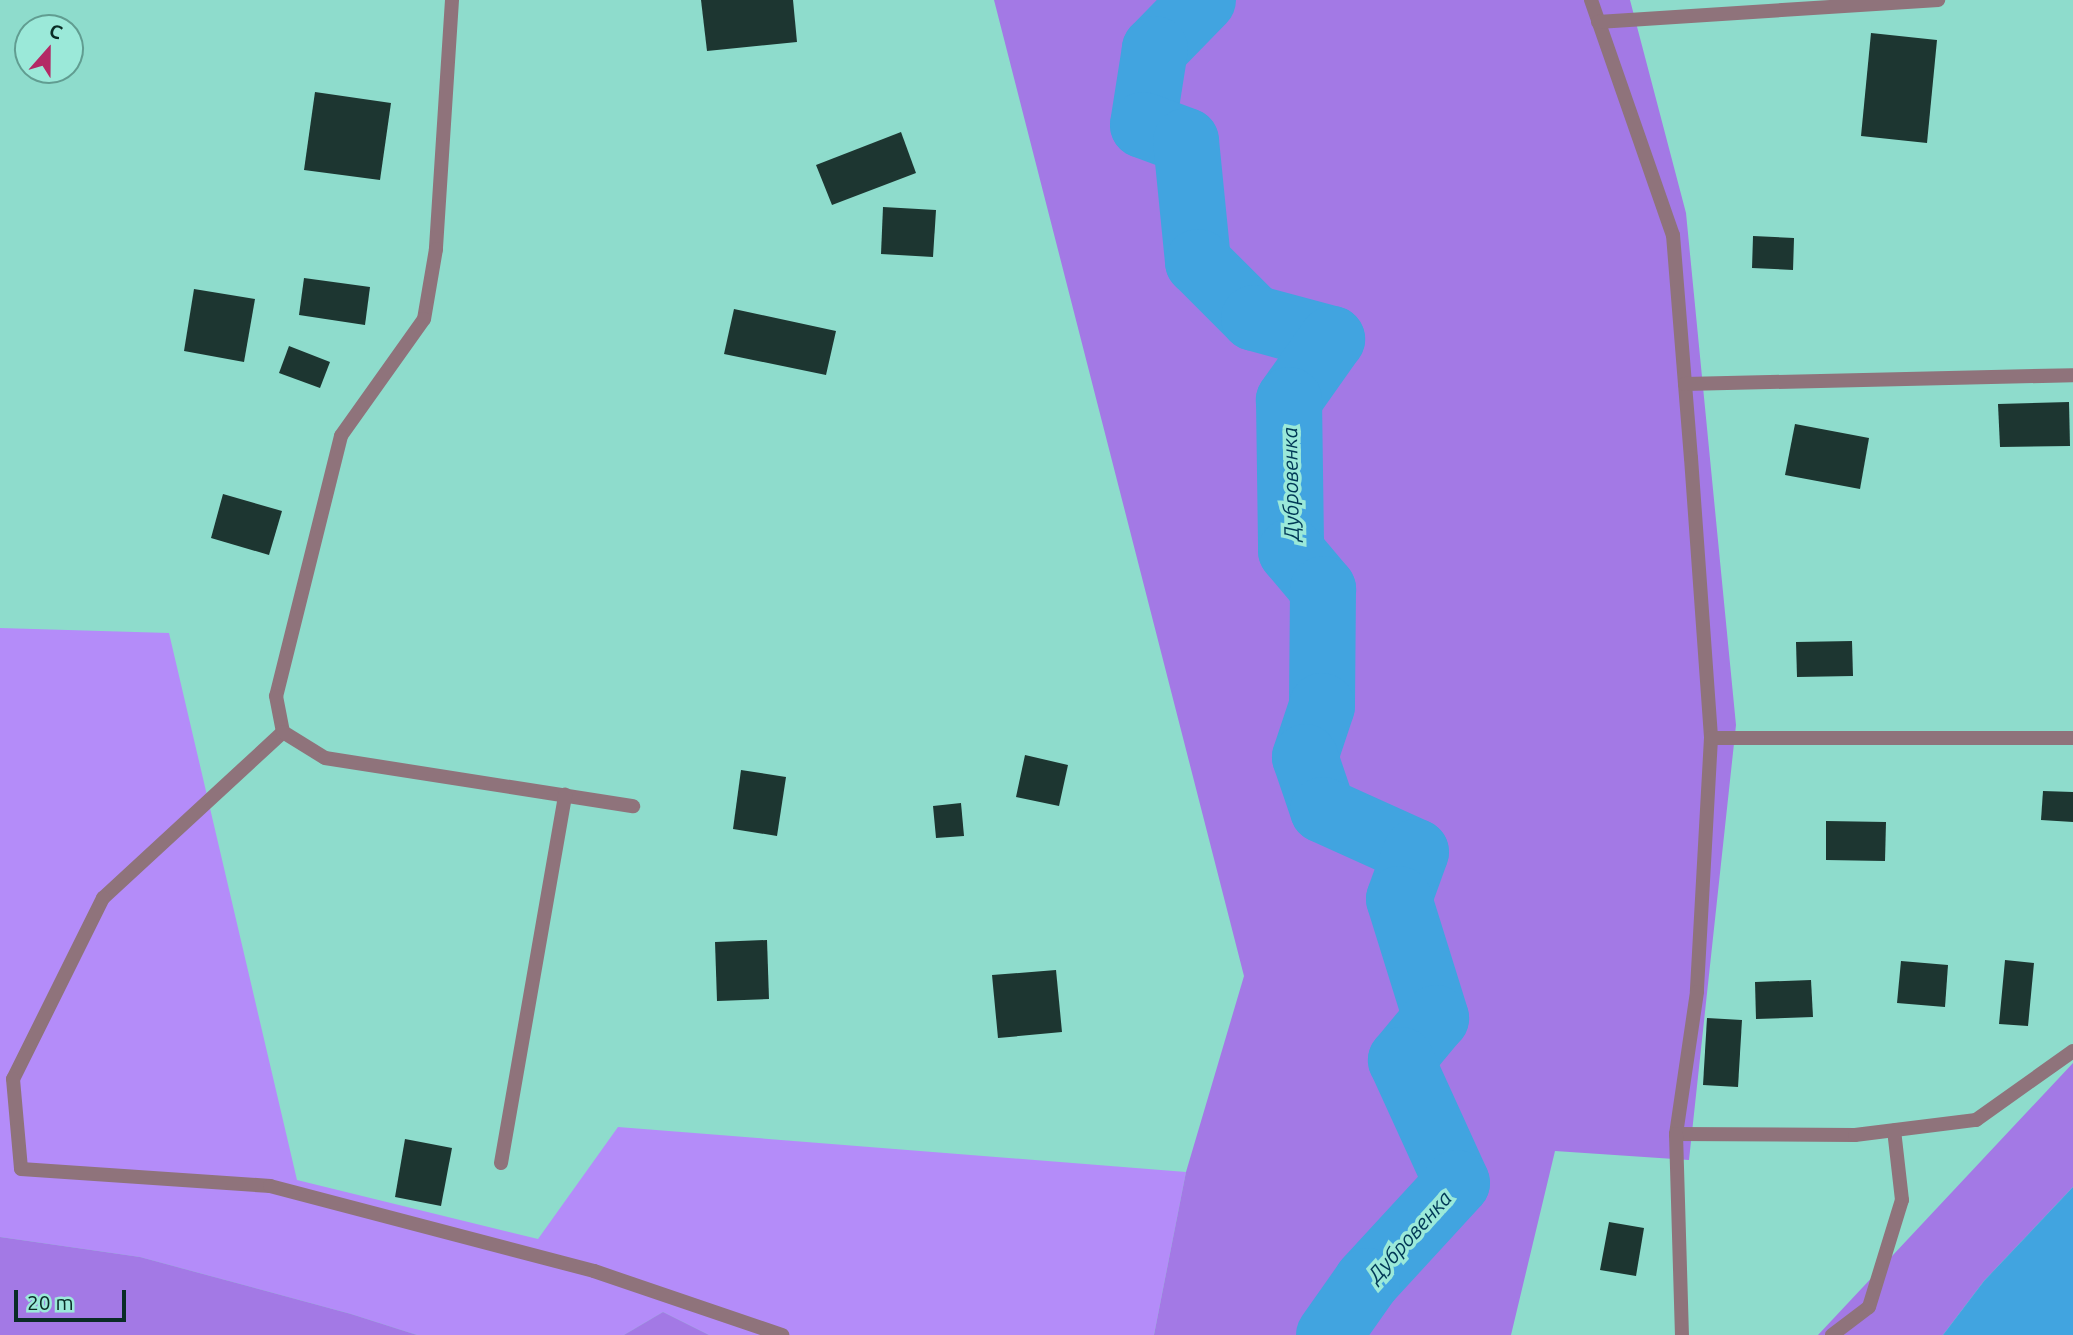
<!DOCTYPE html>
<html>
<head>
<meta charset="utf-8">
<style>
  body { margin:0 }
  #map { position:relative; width:2073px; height:1335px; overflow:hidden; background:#8edccc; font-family:Ubuntu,sans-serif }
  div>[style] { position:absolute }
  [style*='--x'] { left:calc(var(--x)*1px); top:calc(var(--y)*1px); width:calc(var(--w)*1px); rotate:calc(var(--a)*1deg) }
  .green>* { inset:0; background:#b48cf9 }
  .forest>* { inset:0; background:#a379e5 }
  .water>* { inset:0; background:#41a4e0 }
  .river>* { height:66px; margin:-33px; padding:0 33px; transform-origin:33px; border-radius:33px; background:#41a4e0 }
  .building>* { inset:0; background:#1d3631 }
  .service>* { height:14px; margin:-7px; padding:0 7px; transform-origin:7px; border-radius:7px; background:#8f737b }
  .minor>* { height:14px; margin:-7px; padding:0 7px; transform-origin:7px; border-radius:7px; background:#8f737b }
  span { translate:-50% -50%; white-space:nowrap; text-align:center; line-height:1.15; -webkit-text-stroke:7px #9be9d9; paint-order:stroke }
  .water-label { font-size:21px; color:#003856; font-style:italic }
  .north { position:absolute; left:14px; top:14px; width:70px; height:70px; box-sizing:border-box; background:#9be9d9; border:2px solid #619d91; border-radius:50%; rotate:21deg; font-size:19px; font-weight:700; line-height:28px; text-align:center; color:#0a2c26 }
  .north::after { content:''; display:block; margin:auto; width:24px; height:32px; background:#b42965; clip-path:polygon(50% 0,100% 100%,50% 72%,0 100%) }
  .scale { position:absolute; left:14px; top:1290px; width:112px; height:32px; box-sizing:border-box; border:4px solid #0a2c26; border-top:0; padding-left:9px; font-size:21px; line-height:24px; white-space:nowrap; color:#0a2c26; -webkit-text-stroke:5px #9be9d9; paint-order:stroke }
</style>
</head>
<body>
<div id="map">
  <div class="green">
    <div style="clip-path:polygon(0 628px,169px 633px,297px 1180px,538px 1239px,618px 1127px,1186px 1172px,1154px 1335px,709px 1335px,663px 1312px,624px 1335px,417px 1335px,351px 1314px,140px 1257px,0 1237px)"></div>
  </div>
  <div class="forest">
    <div style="clip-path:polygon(994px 0,1630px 0,1686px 213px,1736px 725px,1689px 1160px,1555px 1151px,1511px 1335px,1154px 1335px,1186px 1172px,1244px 976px)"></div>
    <div style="clip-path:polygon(2073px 1063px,2073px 1187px,1984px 1281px,1943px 1335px,1818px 1335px)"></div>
    <div style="clip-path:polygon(0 1237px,140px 1257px,351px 1314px,417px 1335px,0 1335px)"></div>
    <div style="clip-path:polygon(663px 1312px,709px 1335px,624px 1335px)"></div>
  </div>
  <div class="water">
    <div style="clip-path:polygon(2073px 1187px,2073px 1335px,1943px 1335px,1984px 1281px)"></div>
  </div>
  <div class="river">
    <div style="--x:1203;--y:0;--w:69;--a:134.4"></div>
    <div style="--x:1155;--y:49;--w:77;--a:99"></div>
    <div style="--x:1143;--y:125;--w:46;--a:20.4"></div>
    <div style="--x:1186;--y:141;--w:122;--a:84.3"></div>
    <div style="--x:1198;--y:262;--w:79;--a:45"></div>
    <div style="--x:1254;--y:318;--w:81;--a:15.1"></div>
    <div style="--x:1332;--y:339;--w:75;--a:125.2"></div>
    <div style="--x:1289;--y:400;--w:151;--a:89.2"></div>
    <div style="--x:1291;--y:551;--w:50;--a:49.9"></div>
    <div style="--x:1323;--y:589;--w:117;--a:90.5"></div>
    <div style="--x:1322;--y:706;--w:54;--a:108.4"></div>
    <div style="--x:1305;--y:757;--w:56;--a:71.2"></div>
    <div style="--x:1323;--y:810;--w:102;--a:24.3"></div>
    <div style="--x:1416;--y:852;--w:50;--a:109.9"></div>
    <div style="--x:1399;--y:899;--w:125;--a:72.7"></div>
    <div style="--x:1436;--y:1018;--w:55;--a:129.8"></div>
    <div style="--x:1401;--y:1060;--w:135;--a:65.5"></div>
    <div style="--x:1457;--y:1183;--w:133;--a:132.6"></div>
    <div style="--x:1367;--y:1281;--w:66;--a:125.1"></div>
  </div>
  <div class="building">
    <div style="clip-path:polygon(701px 0,793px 0,797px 42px,707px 51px)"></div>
    <div style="clip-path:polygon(1871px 33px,1937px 40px,1927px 143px,1861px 136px)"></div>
    <div style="clip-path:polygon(315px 92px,391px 103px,380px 180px,304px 170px)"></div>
    <div style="clip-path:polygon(901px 132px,916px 173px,832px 205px,816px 165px)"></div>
    <div style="clip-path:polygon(883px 207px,936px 210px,933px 257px,881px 254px)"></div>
    <div style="clip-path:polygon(1753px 236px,1794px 238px,1793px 270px,1752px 268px)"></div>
    <div style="clip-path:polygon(304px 278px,370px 287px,365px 325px,299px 315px)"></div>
    <div style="clip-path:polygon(194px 289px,255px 299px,244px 362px,184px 351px)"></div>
    <div style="clip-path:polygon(734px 309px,836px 331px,826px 375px,724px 354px)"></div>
    <div style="clip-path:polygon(289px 346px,330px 362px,320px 388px,279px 373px)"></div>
    <div style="clip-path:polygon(2069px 402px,2070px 446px,2000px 447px,1998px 404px)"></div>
    <div style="clip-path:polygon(1795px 424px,1869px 438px,1860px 489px,1785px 475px)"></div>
    <div style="clip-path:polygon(223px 494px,282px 511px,269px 555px,211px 538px)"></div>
    <div style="clip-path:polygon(1852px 641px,1853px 676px,1797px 677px,1796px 642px)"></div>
    <div style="clip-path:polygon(1025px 755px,1068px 765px,1059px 806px,1016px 797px)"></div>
    <div style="clip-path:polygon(741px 770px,786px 777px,777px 836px,733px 829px)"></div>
    <div style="clip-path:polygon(2043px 791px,2073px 792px,2073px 822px,2041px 820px)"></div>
    <div style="clip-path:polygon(961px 803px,964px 836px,936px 838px,933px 806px)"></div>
    <div style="clip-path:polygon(1826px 821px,1886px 822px,1885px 861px,1826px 860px)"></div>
    <div style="clip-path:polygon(767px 940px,769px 999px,717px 1001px,715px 942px)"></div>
    <div style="clip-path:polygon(2005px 960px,2034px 963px,2028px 1026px,1999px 1024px)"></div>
    <div style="clip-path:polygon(1901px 961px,1948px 965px,1945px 1007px,1897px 1003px)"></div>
    <div style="clip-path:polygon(1056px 970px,1062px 1032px,998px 1038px,992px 975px)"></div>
    <div style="clip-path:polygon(1811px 980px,1813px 1017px,1756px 1019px,1755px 982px)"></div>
    <div style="clip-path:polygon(1707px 1018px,1742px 1020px,1738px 1087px,1703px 1085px)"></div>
    <div style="clip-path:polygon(405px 1139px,452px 1148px,441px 1206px,395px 1197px)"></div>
    <div style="clip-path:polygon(1609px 1222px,1644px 1228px,1636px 1276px,1600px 1270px)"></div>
  </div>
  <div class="service">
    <div style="--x:283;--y:732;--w:245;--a:137.3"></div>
    <div style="--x:103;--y:898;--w:202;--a:116.4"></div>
    <div style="--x:13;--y:1079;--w:90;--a:84.9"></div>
    <div style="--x:21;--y:1169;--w:250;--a:3.9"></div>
    <div style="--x:270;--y:1186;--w:335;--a:14.7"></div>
    <div style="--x:594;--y:1271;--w:199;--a:18.8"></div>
  </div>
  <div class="minor">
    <div style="--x:452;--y:0;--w:250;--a:93.7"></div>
    <div style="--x:436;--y:249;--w:71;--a:99.7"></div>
    <div style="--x:424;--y:319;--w:143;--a:125.4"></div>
    <div style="--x:341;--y:436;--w:268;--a:104"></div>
    <div style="--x:276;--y:696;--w:37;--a:79"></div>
    <div style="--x:283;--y:732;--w:49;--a:31.8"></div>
    <div style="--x:325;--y:758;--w:312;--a:8.9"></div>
    <div style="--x:1591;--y:0;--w:249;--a:70.8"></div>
    <div style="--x:1673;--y:235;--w:224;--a:85.4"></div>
    <div style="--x:1691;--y:458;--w:281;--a:85.9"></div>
    <div style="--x:1711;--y:738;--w:254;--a:93.2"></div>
    <div style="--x:1697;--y:992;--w:144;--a:98.4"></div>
    <div style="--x:1676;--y:1134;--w:179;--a:0.3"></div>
    <div style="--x:1855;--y:1135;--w:122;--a:-7.1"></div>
    <div style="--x:1976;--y:1120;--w:119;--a:-35.4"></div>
    <div style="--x:1598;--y:22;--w:341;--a:-3.7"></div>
    <div style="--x:1685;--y:384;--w:388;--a:-1.3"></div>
    <div style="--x:1711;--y:738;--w:362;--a:0"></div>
    <div style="--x:1676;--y:1134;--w:201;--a:88.3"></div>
    <div style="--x:501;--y:1163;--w:374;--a:-80.1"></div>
    <div style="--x:1832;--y:1335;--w:46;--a:-37.1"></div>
    <div style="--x:1869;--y:1307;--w:112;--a:-72.9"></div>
    <div style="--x:1902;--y:1200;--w:70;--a:-96.5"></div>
  </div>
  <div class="water-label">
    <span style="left:1290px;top:484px;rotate:-91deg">Дубровенка</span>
    <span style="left:1409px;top:1236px;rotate:-48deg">Дубровенка</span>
  </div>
  <div class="north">С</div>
  <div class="scale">20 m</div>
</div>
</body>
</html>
